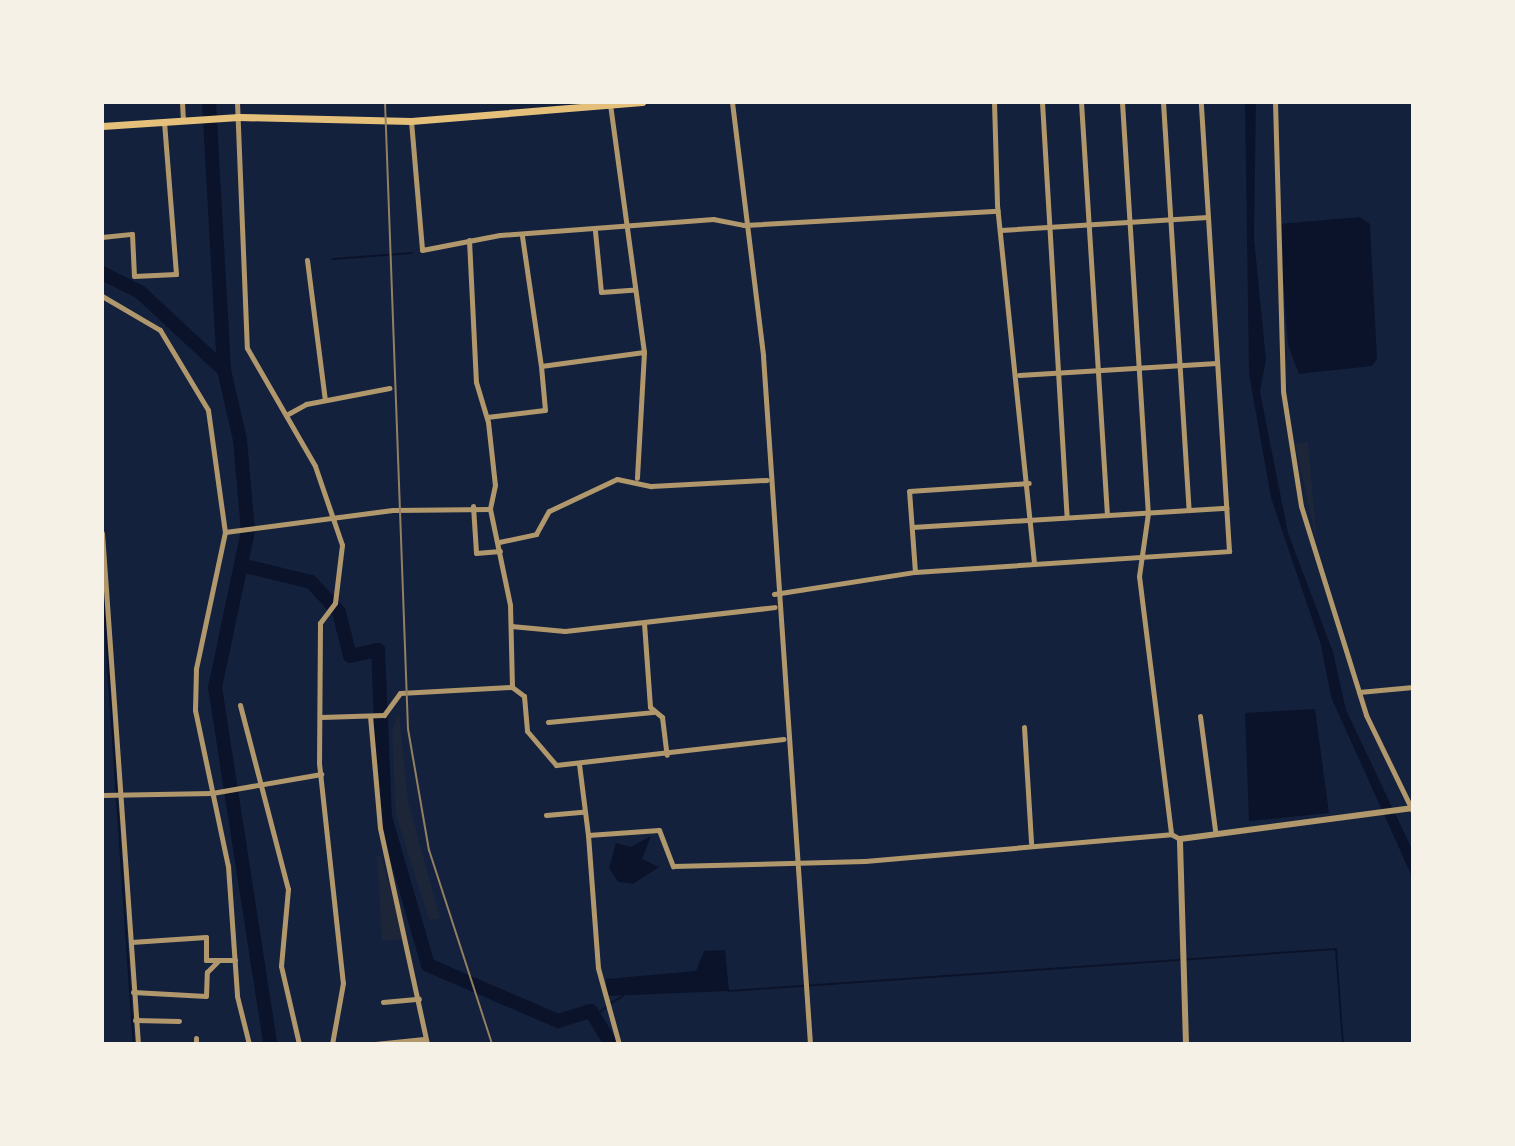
<!DOCTYPE html>
<html>
<head>
<meta charset="utf-8">
<style>
  body { margin:0 }
  #map { position:relative; width:1515px; height:1146px; overflow:hidden; background:#14213d; font-family:Ubuntu,sans-serif }
  div>[style] { position:absolute }
  [style*='--x'] { left:calc(var(--x)*1px); top:calc(var(--y)*1px); width:calc(var(--w)*1px); rotate:calc(var(--a)*1deg) }
  .green>* { inset:0; background:#1d2539 }
  .water>* { inset:0; background:#0b132b }
  .stream>* { height:2px; margin:-1px; padding:0 1px; transform-origin:1px; border-radius:1px; background:#0b132b }
  .river>* { height:14px; margin:-7px; padding:0 7px; transform-origin:7px; border-radius:7px; background:#0b132b }
  .minor>* { height:5px; margin:-2.5px; padding:0 2.5px; transform-origin:2.5px; border-radius:2.5px; background:#b1986c }
  .tertiary>* { height:6px; margin:-3px; padding:0 3px; transform-origin:3px; border-radius:3px; background:#b1986c }
  .primary>* { height:7px; margin:-3.5px; padding:0 3.5px; transform-origin:3.5px; border-radius:3.5px; background:#e5c07b }
  .rail>* { height:2px; margin:-1px; padding:0 1px; transform-origin:1px; border-radius:1px; background:#918062 }
  span { translate:-50% -50%; white-space:nowrap; text-align:center; line-height:1.15; -webkit-text-stroke:6px #f6f1e7; paint-order:stroke }
  .frame { position:absolute; inset:0; border:104px solid #f6f1e7; pointer-events:none }
</style>
</head>
<body>
<div id="map">
  <div class="green">
    <div style="clip-path:polygon(1308px 442px,1317px 543px,1295px 444px)"></div>
    <div style="clip-path:polygon(399px 714px,408px 801px,440px 918px,429px 920px,396px 815px,392px 731px)"></div>
    <div style="clip-path:polygon(377px 856px,381px 856px,404px 939px,382px 941px)"></div>
  </div>
  <div class="water">
    <div style="clip-path:polygon(1245px 102px,1256px 102px,1254px 238px,1266px 360px,1260px 392px,1288px 533px,1333px 652px,1346px 710px,1413px 851px,1413px 879px,1331px 697px,1321px 645px,1271px 498px,1249px 374px)"></div>
    <div style="clip-path:polygon(1360px 217px,1370px 224px,1377px 359px,1372px 366px,1299px 374px,1288px 345px,1279px 224px)"></div>
    <div style="clip-path:polygon(1315px 709px,1329px 813px,1249px 821px,1245px 713px)"></div>
    <div style="clip-path:polygon(651px 836px,642px 859px,659px 867px,633px 884px,618px 882px,609px 868px,616px 843px,631px 847px)"></div>
    <div style="clip-path:polygon(725px 950px,729px 991px,607px 996px,606px 979px,696px 971px,704px 951px)"></div>
  </div>
  <div class="stream">
    <div style="--x:333;--y:259;--w:79;--a:-4.3"></div>
    <div style="--x:102;--y:579;--w:466;--a:86.1"></div>
    <div style="--x:729;--y:991;--w:608;--a:-3.96"></div>
    <div style="--x:1336;--y:949;--w:95;--a:85.8"></div>
    <div style="--x:611;--y:1003;--w:14;--a:-30"></div>
    <div style="--x:595;--y:1016;--w:14;--a:-39"></div>
  </div>
  <div class="river">
    <div style="--x:209;--y:102;--w:268;--a:86.8"></div>
    <div style="--x:224;--y:370;--w:72;--a:77.1"></div>
    <div style="--x:240;--y:440;--w:91;--a:85"></div>
    <div style="--x:248;--y:531;--w:159;--a:101.9"></div>
    <div style="--x:215;--y:687;--w:361;--a:81.2"></div>
    <div style="--x:102;--y:273;--w:42;--a:26.6"></div>
    <div style="--x:140;--y:292;--w:115;--a:42.9"></div>
    <div style="--x:241;--y:565;--w:72;--a:13.7"></div>
    <div style="--x:311;--y:582;--w:41;--a:47"></div>
    <div style="--x:339;--y:612;--w:45;--a:76"></div>
    <div style="--x:350;--y:656;--w:29;--a:-12"></div>
    <div style="--x:378;--y:650;--w:167;--a:87.6"></div>
    <div style="--x:385;--y:817;--w:154;--a:73.8"></div>
    <div style="--x:428;--y:965;--w:142;--a:23.3"></div>
    <div style="--x:558;--y:1021;--w:34;--a:-17"></div>
    <div style="--x:591;--y:1011;--w:39;--a:59"></div>
  </div>
  <div class="minor">
    <div style="--x:182;--y:102;--w:18;--a:87"></div>
    <div style="--x:237;--y:102;--w:246;--a:87.7"></div>
    <div style="--x:247;--y:348;--w:136;--a:60"></div>
    <div style="--x:315;--y:466;--w:83;--a:71.1"></div>
    <div style="--x:342;--y:545;--w:58;--a:96.9"></div>
    <div style="--x:335;--y:603;--w:25;--a:127"></div>
    <div style="--x:320;--y:623;--w:140;--a:90.4"></div>
    <div style="--x:319;--y:763;--w:221;--a:83.8"></div>
    <div style="--x:343;--y:983;--w:62;--a:100.2"></div>
    <div style="--x:732;--y:102;--w:256;--a:83"></div>
    <div style="--x:763;--y:356;--w:690;--a:86.09"></div>
    <div style="--x:994;--y:102;--w:103;--a:88.3"></div>
    <div style="--x:997;--y:205;--w:361;--a:84.1"></div>
    <div style="--x:1042;--y:102;--w:416;--a:86.6"></div>
    <div style="--x:1081;--y:102;--w:414;--a:86.4"></div>
    <div style="--x:1122;--y:102;--w:412;--a:86.4"></div>
    <div style="--x:1148;--y:513;--w:64;--a:98.1"></div>
    <div style="--x:1139;--y:576;--w:260;--a:82.9"></div>
    <div style="--x:1163;--y:102;--w:409;--a:86.4"></div>
    <div style="--x:1275;--y:102;--w:289;--a:88.4"></div>
    <div style="--x:1283;--y:391;--w:116;--a:81.1"></div>
    <div style="--x:1301;--y:506;--w:219;--a:72.7"></div>
    <div style="--x:1366;--y:715;--w:108;--a:64.1"></div>
    <div style="--x:610;--y:104;--w:250;--a:82.2"></div>
    <div style="--x:644;--y:352;--w:126;--a:93.2"></div>
    <div style="--x:411;--y:121;--w:129;--a:85.1"></div>
    <div style="--x:422;--y:250;--w:79;--a:-10.9"></div>
    <div style="--x:500;--y:235;--w:214;--a:-4.3"></div>
    <div style="--x:713;--y:219;--w:32;--a:11"></div>
    <div style="--x:744;--y:225;--w:254;--a:-3.2"></div>
    <div style="--x:1001;--y:230;--w:207;--a:-3.6"></div>
    <div style="--x:595;--y:231;--w:61;--a:84.4"></div>
    <div style="--x:601;--y:292;--w:31;--a:-4"></div>
    <div style="--x:522;--y:236;--w:131;--a:81.7"></div>
    <div style="--x:541;--y:366;--w:104;--a:-7.7"></div>
    <div style="--x:102;--y:237;--w:30;--a:-6"></div>
    <div style="--x:132;--y:234;--w:42;--a:87.3"></div>
    <div style="--x:134;--y:276;--w:42;--a:-2.7"></div>
    <div style="--x:176;--y:274;--w:152;--a:-94.5"></div>
    <div style="--x:469;--y:240;--w:142;--a:87.2"></div>
    <div style="--x:476;--y:382;--w:42;--a:73.3"></div>
    <div style="--x:488;--y:422;--w:63;--a:83.7"></div>
    <div style="--x:495;--y:485;--w:25;--a:102"></div>
    <div style="--x:490;--y:509;--w:98;--a:78.2"></div>
    <div style="--x:510;--y:605;--w:82;--a:88.6"></div>
    <div style="--x:307;--y:260;--w:141;--a:82.7"></div>
    <div style="--x:102;--y:296;--w:67;--a:30.4"></div>
    <div style="--x:160;--y:330;--w:93;--a:59"></div>
    <div style="--x:208;--y:410;--w:123;--a:82.1"></div>
    <div style="--x:225;--y:532;--w:140;--a:102"></div>
    <div style="--x:196;--y:669;--w:41;--a:91.4"></div>
    <div style="--x:195;--y:710;--w:159;--a:78.1"></div>
    <div style="--x:228;--y:866;--w:130;--a:86"></div>
    <div style="--x:237;--y:996;--w:49;--a:76"></div>
    <div style="--x:1019;--y:375;--w:198;--a:-3.5"></div>
    <div style="--x:288;--y:414;--w:21;--a:-29"></div>
    <div style="--x:306;--y:404;--w:85;--a:-10.9"></div>
    <div style="--x:487;--y:417;--w:58;--a:-6.9"></div>
    <div style="--x:545;--y:410;--w:44;--a:-95.2"></div>
    <div style="--x:473;--y:506;--w:47;--a:86.3"></div>
    <div style="--x:476;--y:553;--w:24;--a:-5"></div>
    <div style="--x:912;--y:527;--w:315;--a:-3.5"></div>
    <div style="--x:225;--y:532;--w:169;--a:-7.5"></div>
    <div style="--x:393;--y:510;--w:97;--a:-0.6"></div>
    <div style="--x:102;--y:533;--w:512;--a:85.97"></div>
    <div style="--x:499;--y:542;--w:38;--a:-12"></div>
    <div style="--x:536;--y:534;--w:26;--a:-61"></div>
    <div style="--x:549;--y:511;--w:75;--a:-25.2"></div>
    <div style="--x:617;--y:479;--w:35;--a:12"></div>
    <div style="--x:651;--y:486;--w:116;--a:-3"></div>
    <div style="--x:915;--y:572;--w:81;--a:-94.2"></div>
    <div style="--x:909;--y:491;--w:120;--a:-3.8"></div>
    <div style="--x:774;--y:594;--w:143;--a:-8.9"></div>
    <div style="--x:915;--y:572;--w:315;--a:-3.8"></div>
    <div style="--x:1229;--y:551;--w:450;--a:-93.6"></div>
    <div style="--x:644;--y:623;--w:84;--a:85.9"></div>
    <div style="--x:650;--y:707;--w:16;--a:40"></div>
    <div style="--x:662;--y:717;--w:38;--a:83"></div>
    <div style="--x:511;--y:626;--w:54;--a:5.3"></div>
    <div style="--x:565;--y:631;--w:211;--a:-6.5"></div>
    <div style="--x:1359;--y:692;--w:54;--a:-5.3"></div>
    <div style="--x:240;--y:705;--w:190;--a:75.4"></div>
    <div style="--x:288;--y:889;--w:77;--a:95.2"></div>
    <div style="--x:281;--y:966;--w:80;--a:77"></div>
    <div style="--x:370;--y:716;--w:112;--a:84.9"></div>
    <div style="--x:380;--y:828;--w:221;--a:77.7"></div>
    <div style="--x:1200;--y:716;--w:115;--a:82.5"></div>
    <div style="--x:321;--y:717;--w:63;--a:-1.8"></div>
    <div style="--x:384;--y:715;--w:27;--a:-54"></div>
    <div style="--x:400;--y:693;--w:112;--a:-3.1"></div>
    <div style="--x:512;--y:687;--w:15;--a:37"></div>
    <div style="--x:524;--y:696;--w:35;--a:85"></div>
    <div style="--x:527;--y:731;--w:45;--a:49.5"></div>
    <div style="--x:556;--y:765;--w:229;--a:-6.5"></div>
    <div style="--x:548;--y:722;--w:105;--a:-5.4"></div>
    <div style="--x:1024;--y:727;--w:116;--a:86.5"></div>
    <div style="--x:579;--y:764;--w:72;--a:82.8"></div>
    <div style="--x:588;--y:835;--w:71;--a:-4"></div>
    <div style="--x:659;--y:830;--w:39;--a:69"></div>
    <div style="--x:673;--y:866;--w:192;--a:-1.5"></div>
    <div style="--x:865;--y:861;--w:307;--a:-5"></div>
    <div style="--x:1171;--y:834;--w:10;--a:29"></div>
    <div style="--x:102;--y:795;--w:110;--a:-1"></div>
    <div style="--x:212;--y:793;--w:111;--a:-9.9"></div>
    <div style="--x:546;--y:815;--w:37;--a:-5"></div>
    <div style="--x:588;--y:835;--w:133;--a:85.7"></div>
    <div style="--x:598;--y:968;--w:79;--a:74.6"></div>
    <div style="--x:131;--y:942;--w:75;--a:-3.8"></div>
    <div style="--x:206;--y:937;--w:23;--a:90"></div>
    <div style="--x:206;--y:960;--w:29;--a:0"></div>
    <div style="--x:133;--y:992;--w:73;--a:3.1"></div>
    <div style="--x:206;--y:996;--w:24;--a:-88"></div>
    <div style="--x:207;--y:972;--w:16;--a:-45"></div>
    <div style="--x:383;--y:1002;--w:36;--a:-5"></div>
    <div style="--x:135;--y:1020;--w:44;--a:1.3"></div>
    <div style="--x:196;--y:1038;--w:6;--a:90"></div>
    <div style="--x:375;--y:1044;--w:49;--a:-5.8"></div>
  </div>
  <div class="tertiary">
    <div style="--x:1186;--y:1044;--w:205;--a:-91.7"></div>
    <div style="--x:1180;--y:839;--w:235;--a:-7.6"></div>
  </div>
  <div class="primary">
    <div style="--x:102;--y:126;--w:137;--a:-3.8"></div>
    <div style="--x:239;--y:117;--w:172;--a:1.3"></div>
    <div style="--x:411;--y:121;--w:232;--a:-4.7"></div>
  </div>
  <div class="rail">
    <div style="--x:385;--y:102;--w:627;--a:87.9"></div>
    <div style="--x:408;--y:729;--w:123;--a:80.2"></div>
    <div style="--x:429;--y:850;--w:204;--a:72"></div>
  </div>
  <div class="frame"></div>
</div>
</body>
</html>
